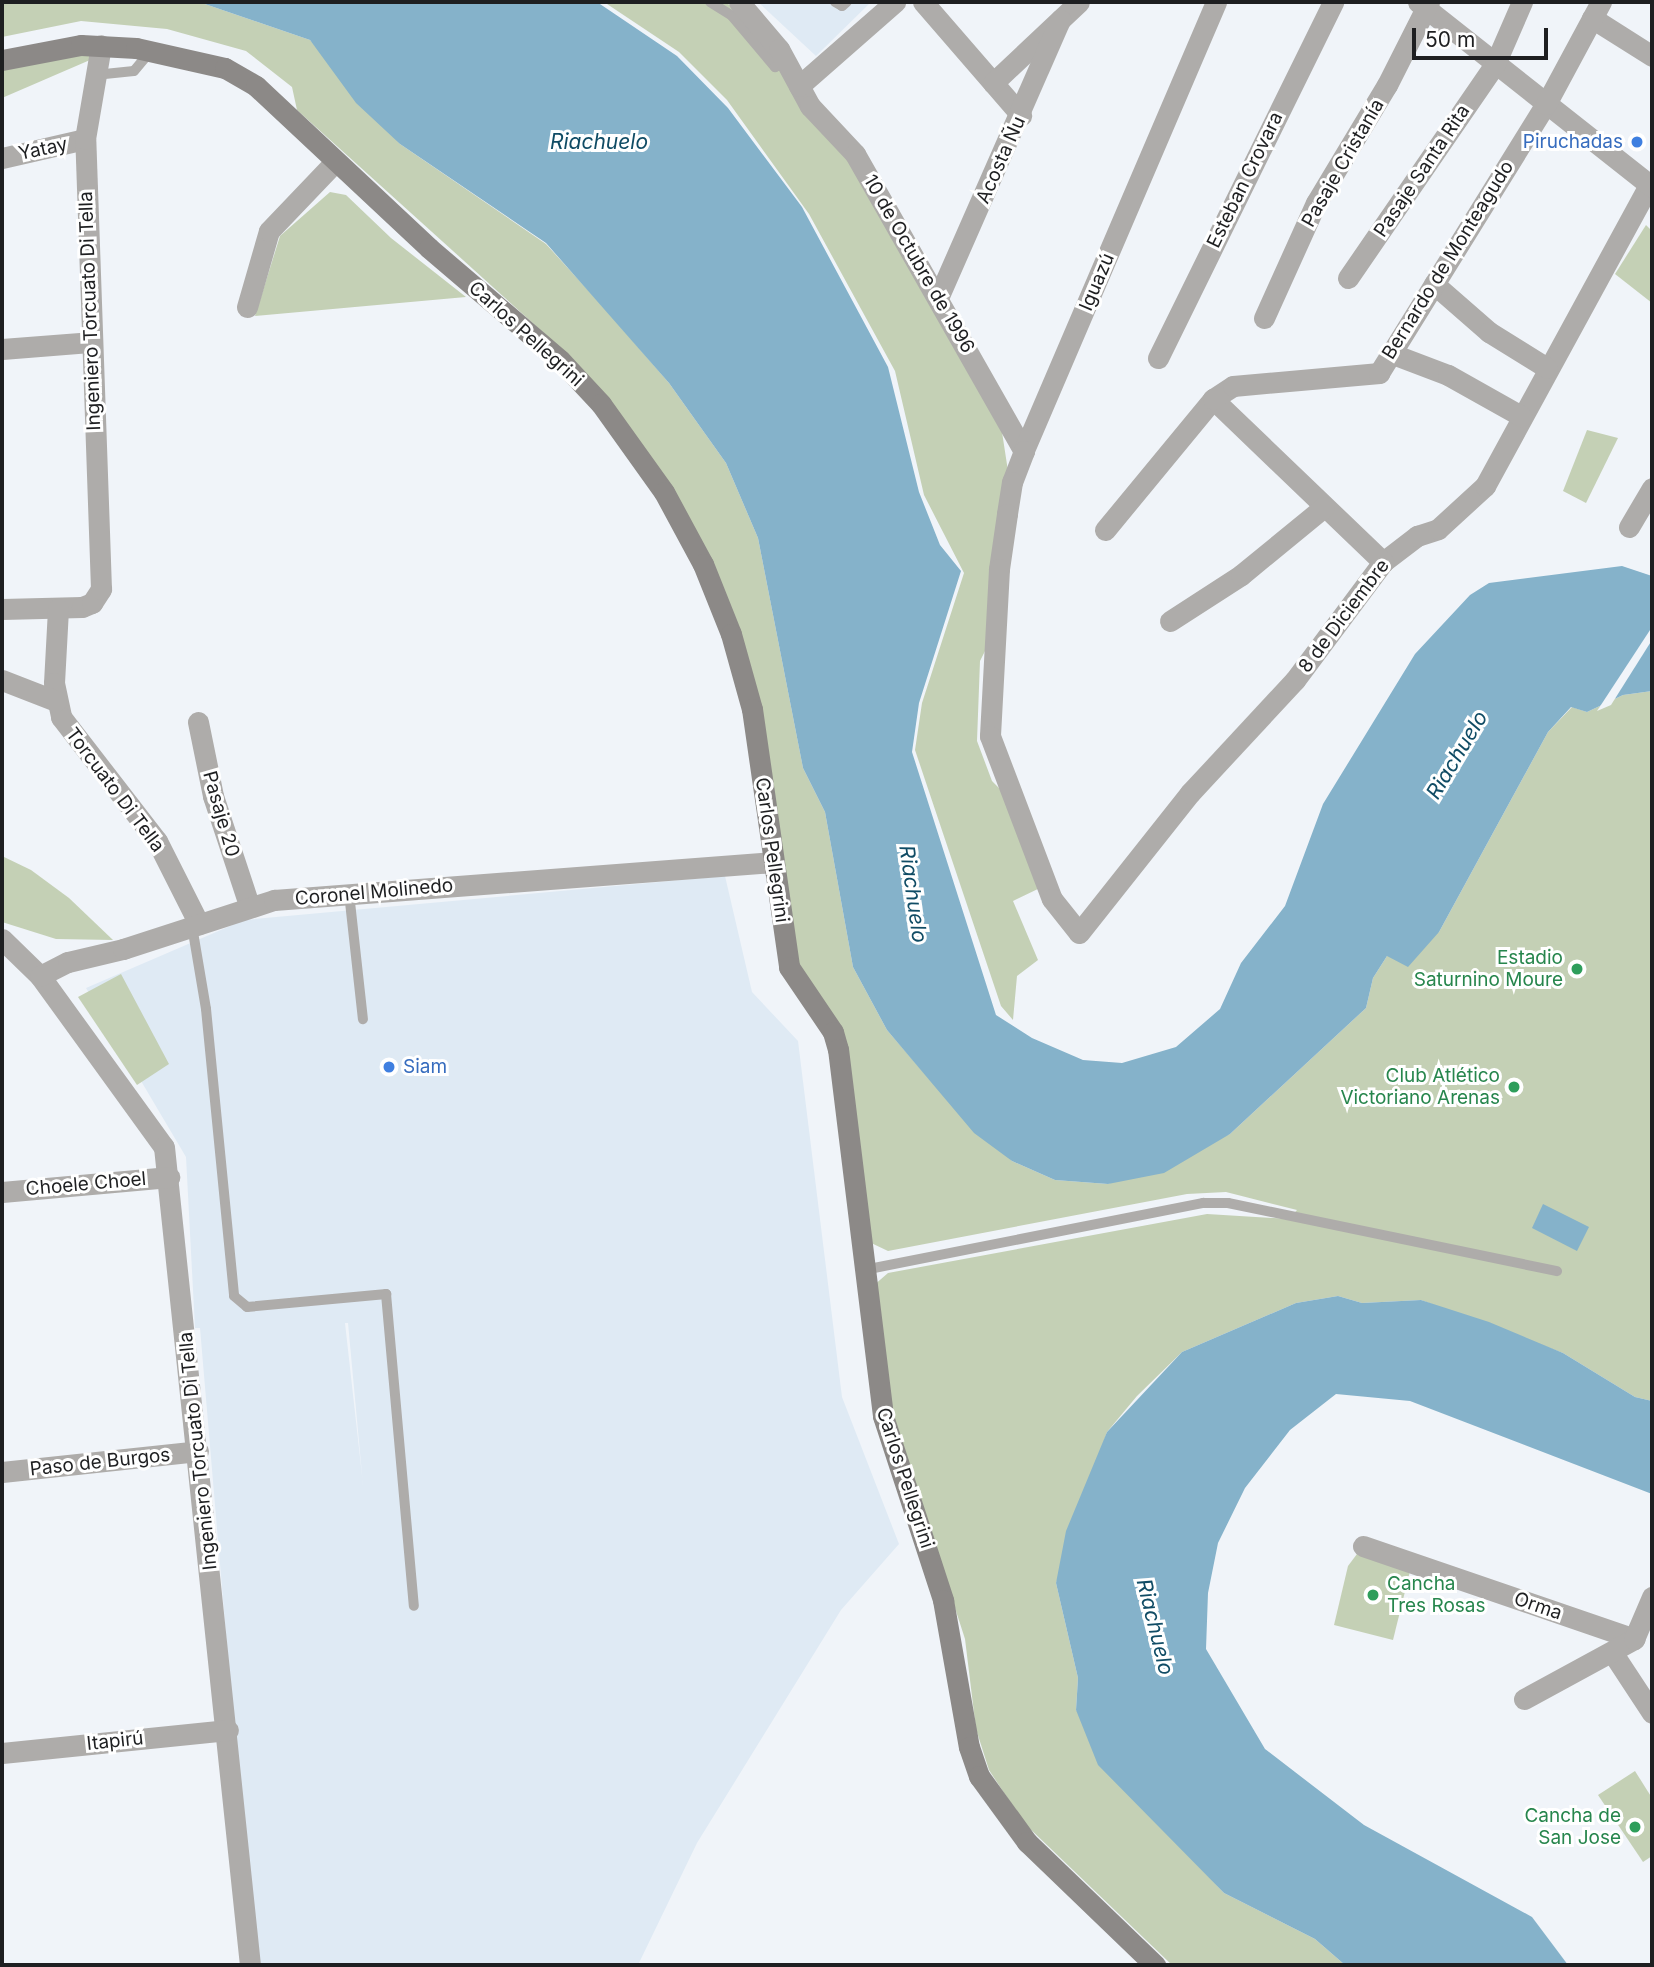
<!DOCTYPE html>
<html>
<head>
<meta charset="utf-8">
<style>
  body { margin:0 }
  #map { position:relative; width:1654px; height:1967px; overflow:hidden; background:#f0f4f9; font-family:Inter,sans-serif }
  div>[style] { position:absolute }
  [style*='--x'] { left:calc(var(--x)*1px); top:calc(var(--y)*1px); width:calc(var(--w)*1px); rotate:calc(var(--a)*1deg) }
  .built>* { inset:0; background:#dfeaf4 }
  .green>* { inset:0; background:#c4d0b5 }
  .water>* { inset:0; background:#85b2ca }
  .pier>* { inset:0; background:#f0f4f9 }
  .lane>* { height:10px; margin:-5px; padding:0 5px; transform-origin:5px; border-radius:5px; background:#aeacaa }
  .street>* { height:21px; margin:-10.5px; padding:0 10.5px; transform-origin:10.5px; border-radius:10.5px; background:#aeacaa }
  .secondary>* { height:21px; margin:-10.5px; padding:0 10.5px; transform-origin:10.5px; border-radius:10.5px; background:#8c8987 }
  .dots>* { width:19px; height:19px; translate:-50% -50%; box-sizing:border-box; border:4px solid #fff; border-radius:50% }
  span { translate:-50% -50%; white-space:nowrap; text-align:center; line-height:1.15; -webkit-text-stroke:6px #fff; paint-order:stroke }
  .shop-label { font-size:19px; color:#366cbe }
  .right { translate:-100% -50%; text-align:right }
  .left { translate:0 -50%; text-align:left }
  .street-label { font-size:19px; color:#1e1f21 }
  .leisure-label { font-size:19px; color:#27864d }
  .water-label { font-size:21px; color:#104c65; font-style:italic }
  .frame { position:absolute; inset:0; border:4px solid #1e1f21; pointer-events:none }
  .scale { position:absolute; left:1412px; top:28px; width:136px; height:32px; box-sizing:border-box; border:4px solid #1e1f21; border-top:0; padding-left:9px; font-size:21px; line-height:24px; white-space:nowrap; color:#1e1f21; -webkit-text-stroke:5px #fff; paint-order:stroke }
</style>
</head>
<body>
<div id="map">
  <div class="built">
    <div style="clip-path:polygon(758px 2px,871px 2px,816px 56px)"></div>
    <div style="clip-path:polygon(evenodd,725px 876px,752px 992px,798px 1041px,842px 1397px,899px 1544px,841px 1610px,697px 1843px,638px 1965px,254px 1965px,200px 1328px,195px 1328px,186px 1157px,86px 988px,244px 920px,725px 876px,345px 1323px,348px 1323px,363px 1485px,363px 1484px,345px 1323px)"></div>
  </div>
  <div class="green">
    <div style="clip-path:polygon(2px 2px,199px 2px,310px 40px,400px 144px,546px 244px,606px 310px,669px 383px,726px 463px,758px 538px,803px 768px,825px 812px,853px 967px,887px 1030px,930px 1080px,1012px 1161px,1055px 1180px,1108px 1184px,1230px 1134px,1366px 1008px,1373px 978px,1387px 956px,1439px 932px,1548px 732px,1572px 707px,1587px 712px,1623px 695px,1652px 691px,1652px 1401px,1635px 1397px,1563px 1353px,1421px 1300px,1362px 1303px,1338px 1296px,1296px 1303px,1182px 1352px,1137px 1396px,1107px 1432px,1056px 1583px,1078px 1678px,1076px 1710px,1191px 1858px,1224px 1893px,1315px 1939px,1345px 1965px,1172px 1965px,1024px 1823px,989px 1770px,976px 1729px,965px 1639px,891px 1409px,873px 1286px,888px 1273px,1207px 1214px,1289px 1219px,1297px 1210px,1226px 1192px,1187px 1194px,888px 1251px,867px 1241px,848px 1069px,799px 976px,756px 706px,709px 564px,546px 335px,297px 110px,292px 87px,246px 51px,167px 29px,81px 21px,2px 37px)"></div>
    <div style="clip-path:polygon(604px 2px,726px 2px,752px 25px,846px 153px,1002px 432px,1008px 471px,987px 647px,980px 661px,977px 741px,992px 781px,1005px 794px,1042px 887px,1013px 901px,1038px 960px,1017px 976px,1013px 1020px,1001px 1006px,915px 750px,922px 703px,964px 573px,924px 495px,895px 371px,809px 214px,727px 100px,679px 52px)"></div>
    <div style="clip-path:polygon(90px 54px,90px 60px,2px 98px,2px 69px)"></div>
    <div style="clip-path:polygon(330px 192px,346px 195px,391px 238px,466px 297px,255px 316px,280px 236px)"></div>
    <div style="clip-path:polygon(1646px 225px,1652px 231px,1652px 303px,1615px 274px)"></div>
    <div style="clip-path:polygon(1587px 430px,1618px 438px,1586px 503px,1563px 491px)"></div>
    <div style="clip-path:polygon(2px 856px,31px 870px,69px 898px,113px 940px,56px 939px,2px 922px)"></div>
    <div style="clip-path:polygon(121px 974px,169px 1064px,137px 1085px,78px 997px)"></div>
    <div style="clip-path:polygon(1363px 1546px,1412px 1563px,1393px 1640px,1334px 1625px,1348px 1566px)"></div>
    <div style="clip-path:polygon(1635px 1771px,1652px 1798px,1652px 1856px,1643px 1862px,1598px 1795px)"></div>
  </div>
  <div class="water">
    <div style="clip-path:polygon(199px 2px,597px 2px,677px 56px,728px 108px,802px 207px,888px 367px,919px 492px,940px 545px,961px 571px,919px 703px,912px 752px,996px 1015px,1032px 1038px,1083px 1060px,1122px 1063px,1176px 1047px,1220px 1009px,1241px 963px,1285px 906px,1323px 804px,1415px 654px,1470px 595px,1489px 583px,1622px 566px,1652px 576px,1652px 691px,1623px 695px,1587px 712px,1571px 707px,1548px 732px,1439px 932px,1408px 967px,1387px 956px,1373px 978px,1366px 1008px,1230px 1134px,1164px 1173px,1108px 1184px,1055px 1180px,1012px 1161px,974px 1133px,887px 1030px,853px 967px,825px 812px,803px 768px,758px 538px,726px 463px,669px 383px,546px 243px,400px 144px,356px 103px,310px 40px)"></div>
    <div style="clip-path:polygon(1543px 1204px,1589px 1227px,1577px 1251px,1532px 1228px)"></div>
    <div style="clip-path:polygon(1338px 1296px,1362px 1303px,1421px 1300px,1489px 1322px,1563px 1353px,1635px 1397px,1652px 1401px,1652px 1494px,1410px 1401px,1336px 1394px,1290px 1430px,1245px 1488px,1218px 1543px,1208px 1593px,1206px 1649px,1265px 1749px,1364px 1825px,1532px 1917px,1568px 1965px,1345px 1965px,1315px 1939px,1224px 1893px,1098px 1765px,1076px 1710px,1078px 1678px,1056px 1583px,1066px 1531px,1107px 1432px,1182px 1352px,1296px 1303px)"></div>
  </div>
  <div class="pier">
    <div style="clip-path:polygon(1652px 627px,1652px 640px,1611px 705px,1597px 711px)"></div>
  </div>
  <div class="lane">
    <div style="--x:710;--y:2;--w:26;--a:32"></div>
    <div style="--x:732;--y:16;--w:67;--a:49.9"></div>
    <div style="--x:775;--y:67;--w:12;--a:-31"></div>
    <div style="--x:835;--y:2;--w:8;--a:30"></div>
    <div style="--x:842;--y:6;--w:6;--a:-39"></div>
    <div style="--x:95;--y:75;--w:39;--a:-6"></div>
    <div style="--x:134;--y:71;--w:26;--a:-50"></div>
    <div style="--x:349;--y:893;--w:127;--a:83.7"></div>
    <div style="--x:192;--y:926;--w:84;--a:80.4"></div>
    <div style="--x:206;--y:1009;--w:288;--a:84.4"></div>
    <div style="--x:234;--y:1296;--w:17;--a:40"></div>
    <div style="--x:247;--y:1307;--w:140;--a:-5.3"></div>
    <div style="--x:386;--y:1294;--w:313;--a:84.9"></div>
    <div style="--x:864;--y:1270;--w:346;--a:-11.2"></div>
    <div style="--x:1203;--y:1203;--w:25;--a:0"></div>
    <div style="--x:1228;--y:1203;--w:336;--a:11.7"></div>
  </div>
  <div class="street">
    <div style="--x:739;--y:2;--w:62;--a:49.6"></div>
    <div style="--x:779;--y:49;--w:65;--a:61.5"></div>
    <div style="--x:810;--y:106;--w:66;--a:46.8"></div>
    <div style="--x:855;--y:154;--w:342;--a:60.4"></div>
    <div style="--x:923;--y:2;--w:150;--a:49.1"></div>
    <div style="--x:1216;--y:2;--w:488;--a:113.2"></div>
    <div style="--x:1024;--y:451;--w:33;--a:111"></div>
    <div style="--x:1012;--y:482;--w:32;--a:99"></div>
    <div style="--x:1007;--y:514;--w:56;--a:98.3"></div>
    <div style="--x:999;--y:569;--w:167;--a:93.1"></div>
    <div style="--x:990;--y:736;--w:174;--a:69.2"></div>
    <div style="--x:1052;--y:899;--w:43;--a:51.5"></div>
    <div style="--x:1079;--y:933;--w:179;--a:-51.6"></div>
    <div style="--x:1190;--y:793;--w:154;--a:-47.1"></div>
    <div style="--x:1295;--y:680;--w:147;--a:-53.3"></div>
    <div style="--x:1383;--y:562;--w:43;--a:-37.4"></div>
    <div style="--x:1417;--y:536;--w:22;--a:-18"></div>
    <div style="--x:1438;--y:529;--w:64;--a:-42.5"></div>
    <div style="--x:1485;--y:486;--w:343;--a:-61.4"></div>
    <div style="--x:1418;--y:2;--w:298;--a:38.3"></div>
    <div style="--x:1592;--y:18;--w:71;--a:32.3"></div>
    <div style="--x:993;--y:83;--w:118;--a:-43.3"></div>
    <div style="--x:799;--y:86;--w:128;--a:-41.2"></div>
    <div style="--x:2;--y:158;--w:85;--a:-12.9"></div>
    <div style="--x:1348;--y:278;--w:260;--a:-55.5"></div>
    <div style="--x:1495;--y:64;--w:68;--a:-66.5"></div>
    <div style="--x:1434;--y:284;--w:73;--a:41.1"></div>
    <div style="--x:1489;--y:332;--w:68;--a:31.8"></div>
    <div style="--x:938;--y:298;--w:304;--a:-66.3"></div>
    <div style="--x:247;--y:307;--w:79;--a:-73.9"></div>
    <div style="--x:269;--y:231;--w:95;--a:-46.3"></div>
    <div style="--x:1264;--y:318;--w:126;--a:-65.7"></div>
    <div style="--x:1316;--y:203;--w:138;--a:-59"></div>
    <div style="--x:1387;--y:85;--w:93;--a:-63.2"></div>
    <div style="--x:2;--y:349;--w:88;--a:-4.5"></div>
    <div style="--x:1390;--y:353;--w:62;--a:20.8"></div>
    <div style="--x:1448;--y:375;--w:84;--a:29.3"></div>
    <div style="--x:1158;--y:358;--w:397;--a:-63.8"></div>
    <div style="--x:1213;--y:399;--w:236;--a:43.8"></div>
    <div style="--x:1629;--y:527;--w:45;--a:-59.5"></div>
    <div style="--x:1105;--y:530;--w:170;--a:-50.5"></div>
    <div style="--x:1213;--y:399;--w:24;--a:-33"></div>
    <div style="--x:1233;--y:386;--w:147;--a:-5.1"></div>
    <div style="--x:1379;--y:373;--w:317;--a:-58.2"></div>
    <div style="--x:1546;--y:104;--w:116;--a:-61.7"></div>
    <div style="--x:2;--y:609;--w:80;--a:-1.4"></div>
    <div style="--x:82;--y:607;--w:11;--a:-22"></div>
    <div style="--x:92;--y:603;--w:17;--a:-57"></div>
    <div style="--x:101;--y:589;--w:450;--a:-92"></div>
    <div style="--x:85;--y:139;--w:95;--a:-80.3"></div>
    <div style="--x:58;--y:609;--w:74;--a:93.1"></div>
    <div style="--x:54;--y:683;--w:35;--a:78"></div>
    <div style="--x:61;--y:717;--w:157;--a:52.3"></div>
    <div style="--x:157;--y:841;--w:93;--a:63.2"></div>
    <div style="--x:1170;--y:621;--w:85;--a:-32.9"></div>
    <div style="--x:1241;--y:575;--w:107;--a:-39.3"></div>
    <div style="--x:2;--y:680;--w:58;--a:21.3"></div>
    <div style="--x:198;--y:722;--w:76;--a:78.5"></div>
    <div style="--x:213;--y:796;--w:115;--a:71.7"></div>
    <div style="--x:2;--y:939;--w:53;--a:44.2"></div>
    <div style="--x:40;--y:976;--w:211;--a:54.1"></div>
    <div style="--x:164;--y:1147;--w:823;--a:84"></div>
    <div style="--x:40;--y:976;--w:31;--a:-27"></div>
    <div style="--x:68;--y:962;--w:57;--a:-13.3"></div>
    <div style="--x:123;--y:949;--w:159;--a:-18"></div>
    <div style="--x:274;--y:900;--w:501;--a:-4.35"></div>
    <div style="--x:2;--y:1192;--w:168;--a:-5.1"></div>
    <div style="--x:2;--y:1472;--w:197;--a:-6.1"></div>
    <div style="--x:1363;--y:1546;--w:287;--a:18.9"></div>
    <div style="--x:1612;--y:1652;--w:73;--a:56.7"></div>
    <div style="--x:1524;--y:1699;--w:125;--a:-28.6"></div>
    <div style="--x:1634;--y:1639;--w:46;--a:-66.8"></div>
    <div style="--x:2;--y:1753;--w:227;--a:-5.8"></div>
  </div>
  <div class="secondary">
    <div style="--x:2;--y:60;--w:80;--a:-10.8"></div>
    <div style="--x:81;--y:45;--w:55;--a:3.1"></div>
    <div style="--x:136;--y:48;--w:91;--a:12.7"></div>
    <div style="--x:225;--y:68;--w:36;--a:30"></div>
    <div style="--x:256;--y:86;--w:237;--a:43.1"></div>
    <div style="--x:429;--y:248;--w:172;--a:40.5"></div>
    <div style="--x:560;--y:360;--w:60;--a:47"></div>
    <div style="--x:601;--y:404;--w:108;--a:54.4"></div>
    <div style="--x:664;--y:492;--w:82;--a:61.6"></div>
    <div style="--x:703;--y:564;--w:75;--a:68.2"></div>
    <div style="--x:731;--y:634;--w:78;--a:74.4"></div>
    <div style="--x:752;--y:709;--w:261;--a:81.8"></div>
    <div style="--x:789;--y:967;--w:78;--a:55.9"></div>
    <div style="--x:833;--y:1032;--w:18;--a:74"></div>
    <div style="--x:838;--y:1049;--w:370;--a:83"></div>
    <div style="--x:883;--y:1416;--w:194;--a:71.9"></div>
    <div style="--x:943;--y:1600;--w:149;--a:80"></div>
    <div style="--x:969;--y:1747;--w:31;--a:71"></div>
    <div style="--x:979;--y:1776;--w:82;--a:54"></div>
    <div style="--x:1027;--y:1842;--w:178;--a:43.9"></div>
  </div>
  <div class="dots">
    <div style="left:1637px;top:142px;background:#3f7fe0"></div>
    <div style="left:1577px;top:969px;background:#2e9e5b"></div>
    <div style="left:389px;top:1067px;background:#3f7fe0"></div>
    <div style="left:1514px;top:1087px;background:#2e9e5b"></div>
    <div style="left:1373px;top:1595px;background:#2e9e5b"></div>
    <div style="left:1635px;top:1827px;background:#2e9e5b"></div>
  </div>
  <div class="shop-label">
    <span class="right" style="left:1623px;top:142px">Piruchadas</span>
    <span class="left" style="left:403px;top:1067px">Siam</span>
  </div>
  <div class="street-label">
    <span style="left:43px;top:149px;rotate:-12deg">Yatay</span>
    <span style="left:1001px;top:160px;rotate:-66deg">Acosta Ñu</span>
    <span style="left:1343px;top:163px;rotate:-60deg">Pasaje Cristanía</span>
    <span style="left:1422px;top:171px;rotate:-56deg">Pasaje Santa Rita</span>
    <span style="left:1245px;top:180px;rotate:-64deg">Esteban Crovara</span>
    <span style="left:1448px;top:260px;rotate:-58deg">Bernardo de Monteagudo</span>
    <span style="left:919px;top:264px;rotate:60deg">10 de Octubre de 1996</span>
    <span style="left:1097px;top:282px;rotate:-67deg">Iguazú</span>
    <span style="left:90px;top:311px;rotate:-92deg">Ingeniero Torcuato Di Tella</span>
    <span style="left:526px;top:334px;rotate:42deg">Carlos Pellegrini</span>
    <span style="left:1344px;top:616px;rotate:-53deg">8 de Diciembre</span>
    <span style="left:115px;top:790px;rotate:53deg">Torcuato Di Tella</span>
    <span style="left:221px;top:814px;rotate:74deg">Pasaje 20</span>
    <span style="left:772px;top:850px;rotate:82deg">Carlos Pellegrini</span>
    <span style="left:374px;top:892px;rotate:-5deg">Coronel Molinedo</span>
    <span style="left:86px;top:1184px;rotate:-5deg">Choele Choel</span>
    <span style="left:198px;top:1451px;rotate:-96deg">Ingeniero Torcuato Di Tella</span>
    <span style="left:100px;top:1462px;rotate:-6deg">Paso de Burgos</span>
    <span style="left:905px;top:1478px;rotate:72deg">Carlos Pellegrini</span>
    <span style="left:1538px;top:1606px;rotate:19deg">Orma</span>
    <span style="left:115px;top:1741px;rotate:-6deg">Itapirú</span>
  </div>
  <div class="leisure-label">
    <span class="right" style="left:1563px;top:969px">Estadio<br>Saturnino Moure</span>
    <span class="right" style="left:1500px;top:1087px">Club Atlético<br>Victoriano Arenas</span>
    <span class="left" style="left:1387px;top:1595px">Cancha<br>Tres Rosas</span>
    <span class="right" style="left:1621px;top:1827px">Cancha de<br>San Jose</span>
  </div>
  <div class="water-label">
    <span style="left:599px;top:142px">Riachuelo</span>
    <span style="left:1457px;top:755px;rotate:-59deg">Riachuelo</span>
    <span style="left:913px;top:894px;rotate:82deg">Riachuelo</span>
    <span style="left:1155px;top:1627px;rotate:76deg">Riachuelo</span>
  </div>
  <div class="frame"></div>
  <div class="scale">50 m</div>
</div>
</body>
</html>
